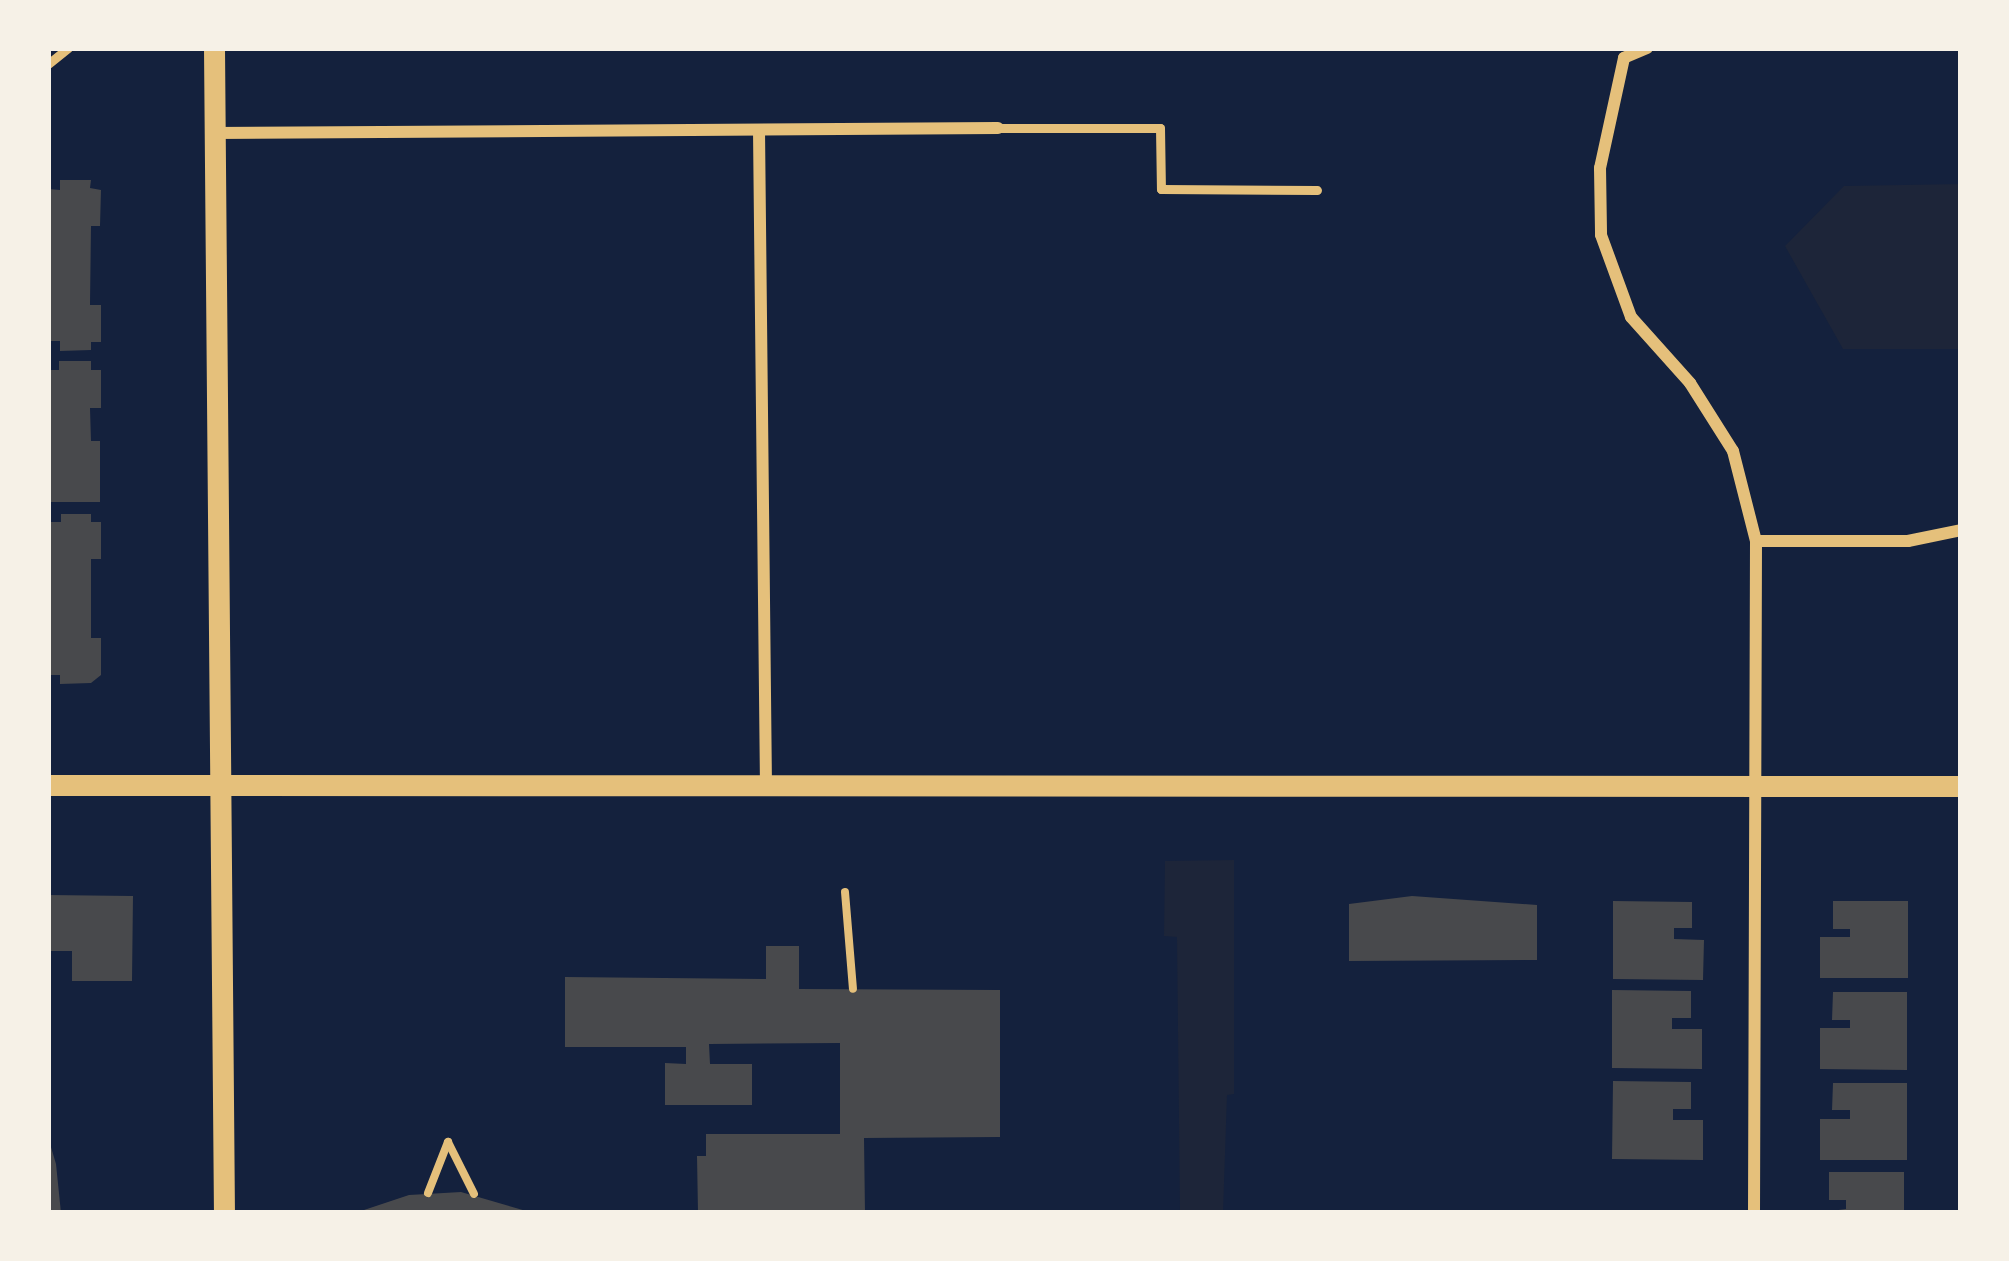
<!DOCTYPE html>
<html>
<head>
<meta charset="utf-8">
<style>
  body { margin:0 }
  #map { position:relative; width:2009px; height:1261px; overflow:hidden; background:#14213d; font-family:"Varela Round",sans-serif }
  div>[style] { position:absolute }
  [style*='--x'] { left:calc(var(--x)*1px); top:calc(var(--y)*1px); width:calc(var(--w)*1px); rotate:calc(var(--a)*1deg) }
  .green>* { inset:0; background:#1d2539 }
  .building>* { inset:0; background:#48494c }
  .path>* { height:8px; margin:-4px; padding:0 4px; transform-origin:4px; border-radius:4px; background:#e5c07b }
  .service>* { height:9px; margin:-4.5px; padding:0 4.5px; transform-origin:4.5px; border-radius:4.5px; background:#e5c07b }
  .minor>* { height:12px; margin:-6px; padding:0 6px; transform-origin:6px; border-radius:6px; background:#e5c07b }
  .tertiary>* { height:21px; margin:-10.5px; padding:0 10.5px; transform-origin:10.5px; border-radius:10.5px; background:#e5c07b }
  span { translate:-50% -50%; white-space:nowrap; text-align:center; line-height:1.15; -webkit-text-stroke:10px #f6f1e7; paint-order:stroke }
  .frame { position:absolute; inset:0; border:51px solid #f6f1e7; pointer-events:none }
</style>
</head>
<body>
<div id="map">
  <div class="green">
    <div style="clip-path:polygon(1961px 184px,1961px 349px,1843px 349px,1785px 246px,1844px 186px)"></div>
    <div style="clip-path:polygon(1234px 860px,1234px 1094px,1227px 1095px,1223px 1213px,1180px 1213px,1177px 937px,1164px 936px,1165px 861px)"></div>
  </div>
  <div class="building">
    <div style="clip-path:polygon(60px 180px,91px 180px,90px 188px,101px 190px,100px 226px,91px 226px,90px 305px,101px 305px,101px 342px,91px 342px,91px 350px,60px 351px,60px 341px,48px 341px,48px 189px,60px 190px)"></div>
    <div style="clip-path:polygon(59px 361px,91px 361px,91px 370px,101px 370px,101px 408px,90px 408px,91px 441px,100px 441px,100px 502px,48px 502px,48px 370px,59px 370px)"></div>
    <div style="clip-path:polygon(61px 514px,91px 514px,91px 522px,101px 522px,101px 559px,91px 559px,91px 638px,101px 638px,101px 675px,91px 683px,60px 684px,60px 675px,48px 675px,48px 522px,61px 522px)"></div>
    <div style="clip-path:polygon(48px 895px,133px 896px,132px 981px,72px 981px,72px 951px,48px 951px)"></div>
    <div style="clip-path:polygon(1412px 896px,1537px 905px,1537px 960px,1349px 961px,1349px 904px)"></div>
    <div style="clip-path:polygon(1613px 901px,1692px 902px,1692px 928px,1674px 928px,1674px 939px,1704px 940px,1703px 980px,1613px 979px)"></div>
    <div style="clip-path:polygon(1833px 901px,1908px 901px,1908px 978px,1820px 978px,1820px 937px,1850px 937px,1850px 929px,1833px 929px)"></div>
    <div style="clip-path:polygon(766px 946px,799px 946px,799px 989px,1000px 990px,1000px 1137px,864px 1138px,865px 1213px,698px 1213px,697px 1156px,706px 1156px,706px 1134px,840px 1134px,840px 1043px,709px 1044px,710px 1064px,752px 1064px,752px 1105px,665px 1105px,665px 1063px,686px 1064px,686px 1047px,565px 1047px,565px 977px,766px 979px)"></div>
    <div style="clip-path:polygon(1612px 990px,1691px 991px,1691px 1018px,1672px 1018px,1672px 1029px,1702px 1029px,1702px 1069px,1612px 1068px)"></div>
    <div style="clip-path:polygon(1833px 992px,1907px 992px,1907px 1070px,1820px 1069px,1820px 1028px,1850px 1028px,1850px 1020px,1832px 1020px)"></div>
    <div style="clip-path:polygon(1613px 1081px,1691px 1082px,1691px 1109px,1673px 1109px,1673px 1120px,1703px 1120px,1703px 1160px,1612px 1159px)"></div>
    <div style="clip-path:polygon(1833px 1083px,1907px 1083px,1907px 1160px,1820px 1160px,1820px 1119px,1850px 1119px,1850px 1110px,1832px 1110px)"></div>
    <div style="clip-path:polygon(48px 1137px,56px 1164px,61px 1213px,48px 1213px)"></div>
    <div style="clip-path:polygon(1829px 1172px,1904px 1172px,1904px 1213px,1816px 1213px,1846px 1209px,1846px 1200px,1829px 1200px)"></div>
    <div style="clip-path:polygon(461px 1192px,533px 1213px,355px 1213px,409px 1195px)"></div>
  </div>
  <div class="path">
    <div style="--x:845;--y:892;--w:97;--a:85.3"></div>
    <div style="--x:428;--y:1193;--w:55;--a:-68.6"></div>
    <div style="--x:448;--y:1142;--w:58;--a:63.4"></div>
  </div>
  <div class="service">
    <div style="--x:48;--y:64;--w:26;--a:-39"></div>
    <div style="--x:998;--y:128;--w:162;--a:0"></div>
    <div style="--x:1160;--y:128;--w:61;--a:89.1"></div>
    <div style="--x:1161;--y:189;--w:156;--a:0.4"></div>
  </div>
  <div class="minor">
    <div style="--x:1647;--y:48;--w:25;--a:157"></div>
    <div style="--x:1624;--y:58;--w:113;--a:102.3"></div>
    <div style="--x:1600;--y:168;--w:67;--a:89.1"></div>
    <div style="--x:1601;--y:235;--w:87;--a:69.9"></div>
    <div style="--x:1631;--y:317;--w:89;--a:48.2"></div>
    <div style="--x:1690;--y:383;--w:80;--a:57.7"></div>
    <div style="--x:1733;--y:451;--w:93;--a:75.7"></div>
    <div style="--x:1756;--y:541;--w:672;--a:90.17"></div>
    <div style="--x:759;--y:130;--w:658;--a:89.39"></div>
    <div style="--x:213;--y:133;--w:785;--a:-0.36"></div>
    <div style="--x:1756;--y:541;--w:152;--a:0"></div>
    <div style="--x:1908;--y:541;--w:54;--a:-11.7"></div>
  </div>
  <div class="tertiary">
    <div style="--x:214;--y:48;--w:1165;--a:89.51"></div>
    <div style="--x:48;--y:785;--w:1913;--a:0.03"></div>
  </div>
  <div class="frame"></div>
</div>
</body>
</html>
